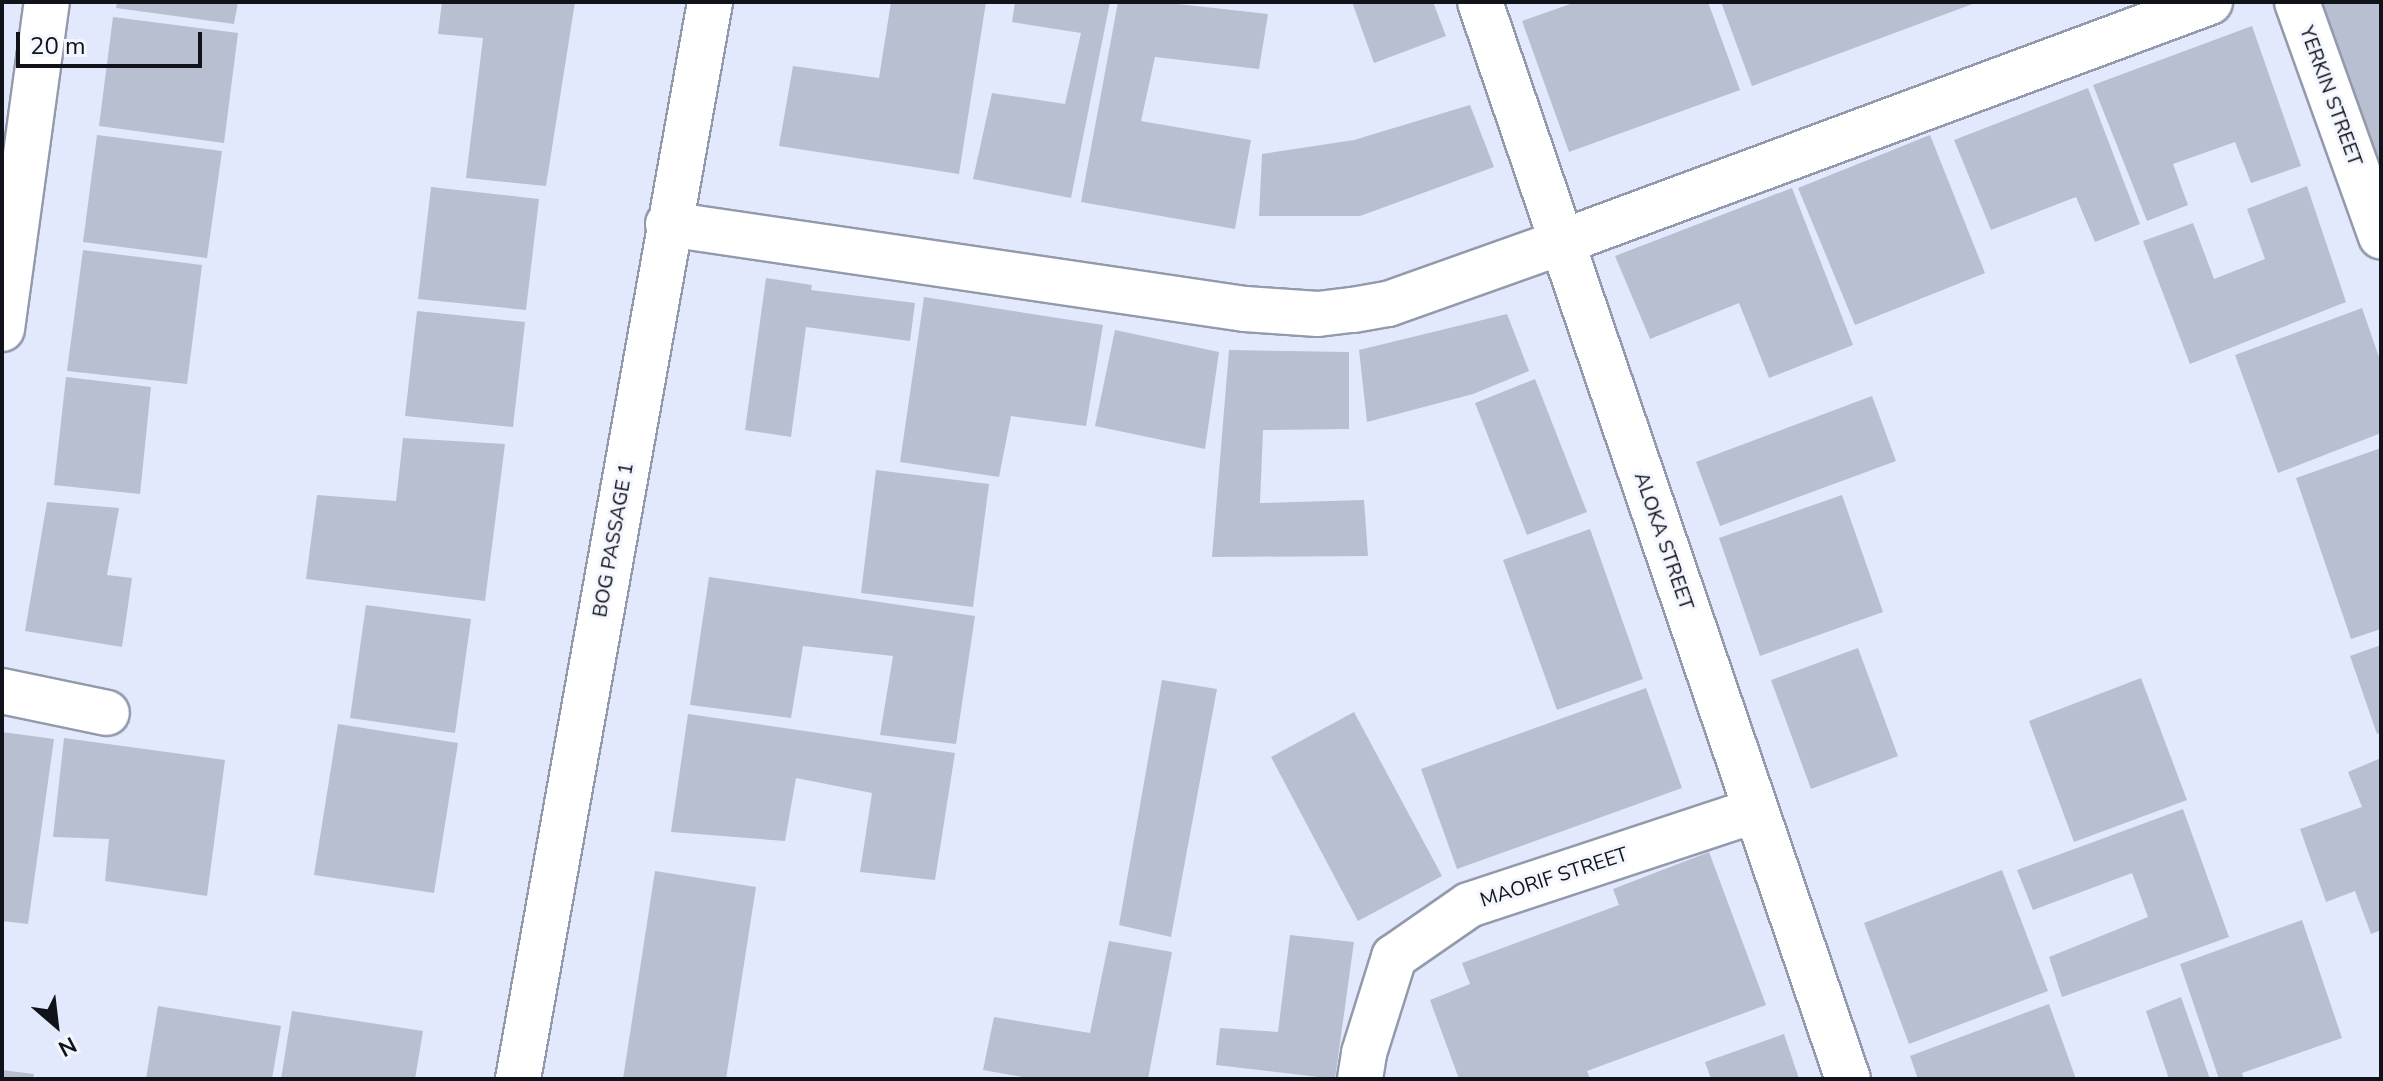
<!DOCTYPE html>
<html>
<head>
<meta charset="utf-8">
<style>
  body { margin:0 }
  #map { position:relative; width:2383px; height:1081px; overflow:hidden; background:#e2e9fc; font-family:"Nunito Sans",sans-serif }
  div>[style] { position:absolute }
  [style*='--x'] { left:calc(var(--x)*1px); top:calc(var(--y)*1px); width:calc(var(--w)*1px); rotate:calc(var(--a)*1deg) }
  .building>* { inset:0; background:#b8bfd1 }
  .roads { filter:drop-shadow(2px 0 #939aab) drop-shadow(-2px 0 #939aab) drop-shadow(0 2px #939aab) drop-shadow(0 -2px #939aab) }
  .minor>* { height:44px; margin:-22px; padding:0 22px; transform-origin:22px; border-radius:22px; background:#fff }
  span { translate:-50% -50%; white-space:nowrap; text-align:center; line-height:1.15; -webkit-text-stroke:6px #f3f6fe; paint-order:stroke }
  .street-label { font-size:20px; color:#101319 }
  .frame { position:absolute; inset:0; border:4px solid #101319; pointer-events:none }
  .north { position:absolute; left:16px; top:985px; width:80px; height:80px; -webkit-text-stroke:6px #f3f6fe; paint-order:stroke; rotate:152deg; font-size:22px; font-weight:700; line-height:32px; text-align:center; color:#101319 }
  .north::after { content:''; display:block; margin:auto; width:28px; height:36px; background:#101319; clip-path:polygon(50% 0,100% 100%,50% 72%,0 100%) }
  .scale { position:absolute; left:16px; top:32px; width:186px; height:36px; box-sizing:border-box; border:4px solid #101319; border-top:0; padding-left:10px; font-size:24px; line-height:28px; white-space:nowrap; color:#101319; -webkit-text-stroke:6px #f3f6fe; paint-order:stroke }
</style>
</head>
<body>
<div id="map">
  <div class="building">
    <div style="clip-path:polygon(117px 2px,238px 2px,234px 24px,116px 8px)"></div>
    <div style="clip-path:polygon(442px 2px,575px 2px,546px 186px,466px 178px,483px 38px,438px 34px)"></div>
    <div style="clip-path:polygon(891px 2px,986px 2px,959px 174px,779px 146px,793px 66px,879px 78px)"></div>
    <div style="clip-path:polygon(1015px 2px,1110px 2px,1071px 198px,973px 179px,992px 93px,1065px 104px,1081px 33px,1012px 22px)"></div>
    <div style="clip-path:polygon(1118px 2px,1160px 2px,1268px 14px,1259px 69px,1155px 57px,1141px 121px,1251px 140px,1235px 229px,1081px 202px)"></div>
    <div style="clip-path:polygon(1352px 2px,1433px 2px,1446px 36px,1374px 63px)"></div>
    <div style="clip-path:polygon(1576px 2px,1708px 2px,1740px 90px,1569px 152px,1522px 21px)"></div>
    <div style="clip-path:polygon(1721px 2px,1978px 2px,1752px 86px)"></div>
    <div style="clip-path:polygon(2318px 2px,2381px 2px,2381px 175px)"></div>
    <div style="clip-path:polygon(113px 17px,238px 33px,224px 143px,99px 126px)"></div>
    <div style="clip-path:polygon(2252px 26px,2301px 166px,2251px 183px,2235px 142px,2173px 164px,2188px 205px,2147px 221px,2093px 85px)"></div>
    <div style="clip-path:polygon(2088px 88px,2140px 224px,2095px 242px,2076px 197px,1991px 230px,1954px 140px)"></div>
    <div style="clip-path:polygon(1470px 105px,1494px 167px,1360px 216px,1259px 216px,1262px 154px,1354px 140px)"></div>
    <div style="clip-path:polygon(97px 135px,222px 151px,207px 258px,83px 242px)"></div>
    <div style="clip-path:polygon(1930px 135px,1985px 273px,1855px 325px,1798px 188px)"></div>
    <div style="clip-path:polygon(2307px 186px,2346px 302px,2190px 364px,2143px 241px,2193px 223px,2214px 279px,2265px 259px,2247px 209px)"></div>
    <div style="clip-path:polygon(431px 187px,539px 199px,526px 310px,418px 299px)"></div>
    <div style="clip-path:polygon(1792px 188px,1853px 345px,1769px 378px,1739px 303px,1650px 339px,1615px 256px)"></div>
    <div style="clip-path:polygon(83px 250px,202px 265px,187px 384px,67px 371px)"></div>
    <div style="clip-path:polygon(766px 278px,812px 285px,811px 290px,915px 303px,910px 341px,806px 327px,791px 437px,745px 430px)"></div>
    <div style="clip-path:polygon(924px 297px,1103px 325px,1086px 426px,1011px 416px,999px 477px,900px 462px)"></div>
    <div style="clip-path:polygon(2362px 308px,2381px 363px,2381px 433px,2278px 473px,2235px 355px)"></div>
    <div style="clip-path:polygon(417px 311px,525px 322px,513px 427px,405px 416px)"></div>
    <div style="clip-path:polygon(1507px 314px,1529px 371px,1473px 394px,1367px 422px,1359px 350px)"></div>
    <div style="clip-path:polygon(1115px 330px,1219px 352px,1205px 449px,1095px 426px)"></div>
    <div style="clip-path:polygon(1229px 350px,1349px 352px,1349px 429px,1263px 430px,1260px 503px,1364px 500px,1368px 556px,1212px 557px)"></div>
    <div style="clip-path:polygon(66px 377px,151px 387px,140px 494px,54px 485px)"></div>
    <div style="clip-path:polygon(1535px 379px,1587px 512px,1527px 535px,1475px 403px)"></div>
    <div style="clip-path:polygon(1872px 396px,1896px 461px,1720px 526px,1696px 462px)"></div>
    <div style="clip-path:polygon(403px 438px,505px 444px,485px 601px,306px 579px,317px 495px,396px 501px)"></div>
    <div style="clip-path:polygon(2381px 448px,2381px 629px,2351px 639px,2296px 478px)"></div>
    <div style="clip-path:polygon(876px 470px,989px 484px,973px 607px,861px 593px)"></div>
    <div style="clip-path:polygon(1842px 495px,1883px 612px,1760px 656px,1719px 538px)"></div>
    <div style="clip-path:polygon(47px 502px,119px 508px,107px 575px,132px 578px,122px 647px,25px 631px)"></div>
    <div style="clip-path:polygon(1590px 529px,1643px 679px,1557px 710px,1503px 560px)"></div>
    <div style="clip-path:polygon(709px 577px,975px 616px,956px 744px,880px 735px,893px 656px,803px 646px,791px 718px,690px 705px)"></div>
    <div style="clip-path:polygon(366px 605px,471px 619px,455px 733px,350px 718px)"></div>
    <div style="clip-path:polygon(2381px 645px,2381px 733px,2377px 734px,2350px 656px)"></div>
    <div style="clip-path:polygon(1858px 648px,1898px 756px,1811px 789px,1771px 680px)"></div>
    <div style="clip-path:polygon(2141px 678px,2187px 800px,2074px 842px,2029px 721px)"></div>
    <div style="clip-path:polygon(1162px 680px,1217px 689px,1171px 937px,1119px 925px)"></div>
    <div style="clip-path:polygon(1646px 688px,1682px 788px,1457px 869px,1421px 769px)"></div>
    <div style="clip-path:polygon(1354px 712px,1442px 876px,1358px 921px,1271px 757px)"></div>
    <div style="clip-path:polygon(688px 714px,955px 753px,935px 880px,860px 872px,872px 793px,796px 778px,785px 841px,671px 832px)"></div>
    <div style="clip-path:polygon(338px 724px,458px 743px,434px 893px,314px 875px)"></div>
    <div style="clip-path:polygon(2px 732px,54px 739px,28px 924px,2px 921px)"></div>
    <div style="clip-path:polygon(64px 738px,225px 760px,207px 896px,105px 881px,109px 839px,53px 837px)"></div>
    <div style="clip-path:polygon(2381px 758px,2381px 930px,2371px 934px,2355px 891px,2326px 902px,2300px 829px,2362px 807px,2348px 772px)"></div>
    <div style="clip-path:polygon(2183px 809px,2229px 937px,2062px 997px,2049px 957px,2148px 917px,2132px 873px,2033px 910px,2017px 870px)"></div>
    <div style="clip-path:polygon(1709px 852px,1766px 1005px,1587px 1071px,1590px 1079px,1459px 1079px,1430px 1000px,1470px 984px,1462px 963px,1619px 905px,1613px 889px)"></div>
    <div style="clip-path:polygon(2002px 870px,2048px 991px,1909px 1044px,1864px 923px)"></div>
    <div style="clip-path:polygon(655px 871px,756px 887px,726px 1079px,623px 1079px)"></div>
    <div style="clip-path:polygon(2302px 920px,2342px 1038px,2242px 1073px,2244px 1079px,2219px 1079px,2180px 964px)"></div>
    <div style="clip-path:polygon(1290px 935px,1354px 942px,1335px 1079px,1216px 1065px,1220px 1028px,1278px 1032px)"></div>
    <div style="clip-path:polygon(1109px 941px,1172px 952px,1148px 1079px,1034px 1079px,983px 1070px,994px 1017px,1090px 1033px)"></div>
    <div style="clip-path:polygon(2181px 997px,2210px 1079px,2169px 1079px,2146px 1011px)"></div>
    <div style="clip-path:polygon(2049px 1004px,2076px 1079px,1918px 1079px,1910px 1056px)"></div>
    <div style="clip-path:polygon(158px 1006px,281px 1026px,272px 1079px,146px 1079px)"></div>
    <div style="clip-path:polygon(292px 1011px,423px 1031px,415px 1079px,281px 1079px)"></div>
    <div style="clip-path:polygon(1784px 1034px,1799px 1079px,1711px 1079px,1705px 1062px)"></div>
    <div style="clip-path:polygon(2px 1070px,34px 1074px,33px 1079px,2px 1079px)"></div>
  </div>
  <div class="roads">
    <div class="minor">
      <div style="--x:1480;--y:2;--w:1138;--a:71.14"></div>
      <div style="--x:2297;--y:2;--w:249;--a:70.3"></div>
      <div style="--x:668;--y:224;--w:583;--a:8.38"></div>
      <div style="--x:1245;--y:309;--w:73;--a:3.9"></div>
      <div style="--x:1318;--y:314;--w:35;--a:-7"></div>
      <div style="--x:1353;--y:310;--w:36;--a:-10"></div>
      <div style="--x:1388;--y:304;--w:185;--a:-19.6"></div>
      <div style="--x:1562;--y:242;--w:691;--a:-20.32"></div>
      <div style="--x:2;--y:329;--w:330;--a:-82.2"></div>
      <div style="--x:2;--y:691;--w:107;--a:11.8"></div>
      <div style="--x:518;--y:1079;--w:1094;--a:-79.89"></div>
      <div style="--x:1360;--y:1079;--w:26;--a:-81"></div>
      <div style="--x:1364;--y:1053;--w:101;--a:-72.6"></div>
      <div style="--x:1394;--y:957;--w:91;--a:-34.7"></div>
      <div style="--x:1469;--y:905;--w:302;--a:-18.3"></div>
    </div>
  </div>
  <div class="street-label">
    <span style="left:2331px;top:96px;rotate:70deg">YERKIN STREET</span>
    <span style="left:613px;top:540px;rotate:-80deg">BOG PASSAGE 1</span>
    <span style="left:1664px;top:541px;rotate:71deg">ALOKA STREET</span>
    <span style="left:1554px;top:877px;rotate:-18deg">MAORIF STREET</span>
  </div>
  <div class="frame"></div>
  <div class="north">N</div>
  <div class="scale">20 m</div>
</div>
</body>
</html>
